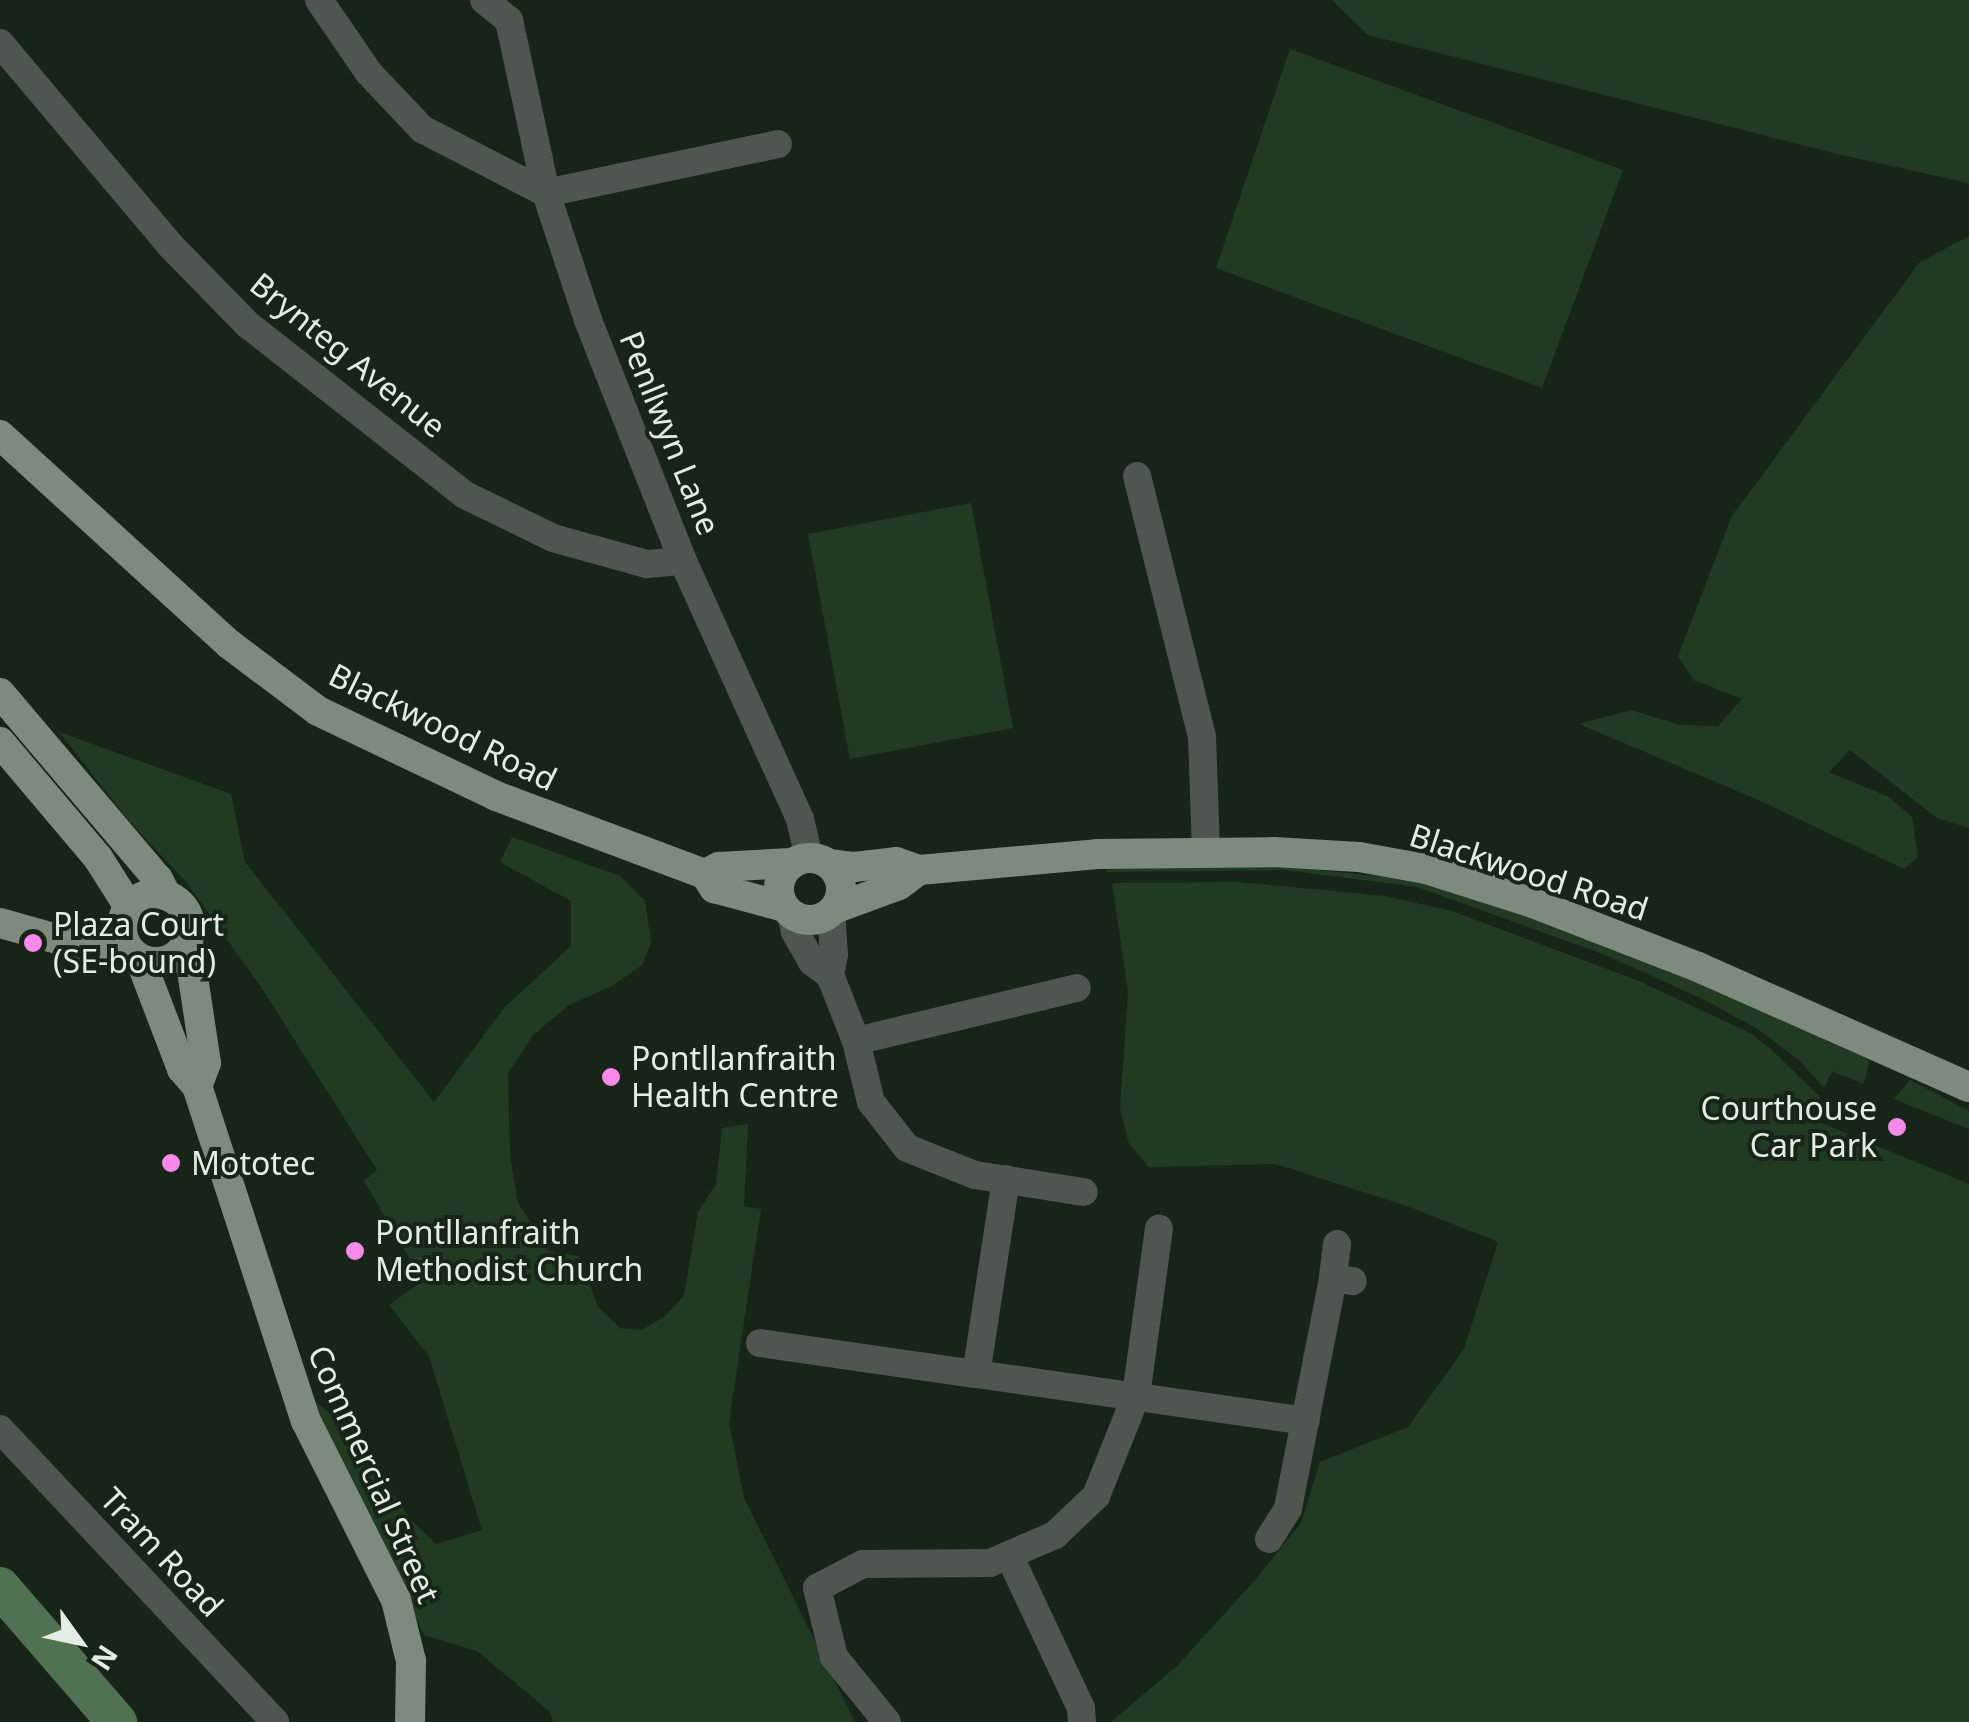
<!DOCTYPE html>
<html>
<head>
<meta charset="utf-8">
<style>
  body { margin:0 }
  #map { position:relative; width:1969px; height:1722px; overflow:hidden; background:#172518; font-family:"Noto Sans",sans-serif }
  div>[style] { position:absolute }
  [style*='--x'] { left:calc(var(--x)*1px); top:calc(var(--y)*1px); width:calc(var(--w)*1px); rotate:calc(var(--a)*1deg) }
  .green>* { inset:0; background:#213b22 }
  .river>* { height:40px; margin:-20px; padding:0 20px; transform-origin:20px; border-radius:20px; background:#507152 }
  .minor>* { height:28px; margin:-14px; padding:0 14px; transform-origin:14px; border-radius:14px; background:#4f564f }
  .major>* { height:30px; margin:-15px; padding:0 15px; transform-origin:15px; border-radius:15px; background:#7c8b7d }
  .major>.ring { margin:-15px; padding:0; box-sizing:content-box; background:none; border:30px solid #7c8b7d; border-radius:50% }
  .dots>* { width:28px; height:28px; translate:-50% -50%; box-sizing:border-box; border:5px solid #172518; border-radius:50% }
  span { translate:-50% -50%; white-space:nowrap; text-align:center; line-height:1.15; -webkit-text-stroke:8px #172518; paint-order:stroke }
  .street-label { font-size:32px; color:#e4ede4 }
  .poi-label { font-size:32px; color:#e4ede4 }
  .left { translate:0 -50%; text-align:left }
  .right { translate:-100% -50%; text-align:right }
  .north { position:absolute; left:30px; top:1592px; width:100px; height:100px; -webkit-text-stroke:8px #172518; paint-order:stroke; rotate:123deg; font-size:28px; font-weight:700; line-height:40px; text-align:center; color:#e4ede4 }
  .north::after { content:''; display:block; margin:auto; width:35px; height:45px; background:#e4ede4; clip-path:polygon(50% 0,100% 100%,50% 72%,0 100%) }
</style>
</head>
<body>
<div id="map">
  <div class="green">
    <div style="clip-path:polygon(1332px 0,1969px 0,1969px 183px,1829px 152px,1368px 35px)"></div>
    <div style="clip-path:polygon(1290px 49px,1623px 170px,1542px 388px,1216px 268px)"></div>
    <div style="clip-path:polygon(1969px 236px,1969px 828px,1937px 818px,1850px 750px,1829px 772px,1889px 797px,1912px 817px,1918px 857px,1904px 869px,1763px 802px,1579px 724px,1631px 710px,1680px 725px,1718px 726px,1742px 699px,1694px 680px,1678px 656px,1732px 516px,1919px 263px)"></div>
    <div style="clip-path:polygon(971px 503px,1013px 728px,850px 759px,808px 534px)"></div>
    <div style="clip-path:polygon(59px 732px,231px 794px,245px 862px,434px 1102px,504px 1008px,571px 946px,571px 901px,500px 862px,512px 837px,620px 876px,645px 901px,651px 943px,642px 965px,612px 986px,569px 1005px,533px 1035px,508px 1073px,510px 1155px,518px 1203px,549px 1251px,579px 1256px,598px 1307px,620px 1328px,642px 1330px,665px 1316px,684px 1296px,698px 1212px,716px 1184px,722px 1128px,748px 1124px,744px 1206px,761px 1209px,729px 1422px,744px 1498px,855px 1722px,553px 1722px,549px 1711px,477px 1651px,424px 1635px,309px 1396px,357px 1437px,410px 1519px,436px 1544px,482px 1530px,429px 1356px,389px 1305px,423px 1281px,364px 1181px,377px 1170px,263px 990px,187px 883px,130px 822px)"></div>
    <div style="clip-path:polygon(1264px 864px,1424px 881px,1530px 916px,1827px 1033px,1826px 1041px,1864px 1057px,1869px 1062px,1867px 1071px,1863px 1084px,1832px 1071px,1824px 1088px,1799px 1060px,1759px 1030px,1705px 1000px,1603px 954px,1417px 887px,1284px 870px,1107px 872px,1105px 868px)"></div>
    <div style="clip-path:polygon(1237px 882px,1385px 896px,1452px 911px,1639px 981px,1752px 1034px,1772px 1050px,1820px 1097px,1812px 1119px,1969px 1184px,1969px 1722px,1111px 1722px,1178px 1665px,1256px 1579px,1301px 1523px,1320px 1462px,1408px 1427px,1464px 1349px,1498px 1242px,1407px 1206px,1276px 1164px,1149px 1167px,1129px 1144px,1120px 1109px,1128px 992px,1112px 883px)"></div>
    <div style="clip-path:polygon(1910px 1080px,1969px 1111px,1969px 1129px,1894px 1099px)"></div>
  </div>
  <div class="river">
    <div style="--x:0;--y:1587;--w:179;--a:49.1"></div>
  </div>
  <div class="minor">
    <div style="--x:319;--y:0;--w:88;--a:55.6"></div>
    <div style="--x:369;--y:73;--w:77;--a:46.6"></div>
    <div style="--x:422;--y:129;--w:140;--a:27.3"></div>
    <div style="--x:546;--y:193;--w:237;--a:-11.9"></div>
    <div style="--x:484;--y:0;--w:32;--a:39"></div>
    <div style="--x:509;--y:20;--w:177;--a:77.9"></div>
    <div style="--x:546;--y:193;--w:134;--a:71.7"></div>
    <div style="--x:588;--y:320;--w:259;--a:68.5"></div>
    <div style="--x:683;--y:561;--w:283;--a:65.6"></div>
    <div style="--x:800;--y:819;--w:39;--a:77"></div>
    <div style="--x:0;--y:43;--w:263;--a:49.9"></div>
    <div style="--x:169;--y:244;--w:112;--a:45.7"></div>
    <div style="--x:247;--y:324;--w:277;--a:38.1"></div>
    <div style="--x:465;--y:495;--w:98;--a:26"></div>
    <div style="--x:553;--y:538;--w:98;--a:15.5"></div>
    <div style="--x:647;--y:564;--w:36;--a:-5"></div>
    <div style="--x:1137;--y:476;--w:269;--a:76"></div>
    <div style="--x:1202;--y:737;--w:117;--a:88"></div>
    <div style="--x:791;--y:914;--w:18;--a:77"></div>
    <div style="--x:795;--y:932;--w:34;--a:60"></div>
    <div style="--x:812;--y:962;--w:22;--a:36"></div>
    <div style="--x:830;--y:975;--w:71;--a:68.5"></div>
    <div style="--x:856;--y:1041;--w:63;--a:76.2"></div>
    <div style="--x:871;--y:1102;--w:58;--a:52"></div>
    <div style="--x:907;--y:1148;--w:73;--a:21.7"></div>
    <div style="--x:975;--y:1175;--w:110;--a:8.9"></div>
    <div style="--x:830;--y:975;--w:20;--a:-79"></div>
    <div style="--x:834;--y:955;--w:43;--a:-94"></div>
    <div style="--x:856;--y:1041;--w:227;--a:-13.5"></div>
    <div style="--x:1006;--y:1179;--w:197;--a:98.7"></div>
    <div style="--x:976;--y:1374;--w:333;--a:8.1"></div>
    <div style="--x:1337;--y:1244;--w:34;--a:97"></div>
    <div style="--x:1333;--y:1278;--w:20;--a:9"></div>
    <div style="--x:760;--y:1343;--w:218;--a:8.2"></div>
    <div style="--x:0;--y:1429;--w:402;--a:46.8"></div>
    <div style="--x:1269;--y:1539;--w:36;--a:-58"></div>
    <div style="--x:1288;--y:1508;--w:234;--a:-78.9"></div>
    <div style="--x:1009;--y:1555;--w:169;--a:64.8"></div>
    <div style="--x:1081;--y:1708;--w:14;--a:86"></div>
    <div style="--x:887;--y:1722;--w:84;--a:-129.2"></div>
    <div style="--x:834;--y:1657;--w:71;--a:-103.8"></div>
    <div style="--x:817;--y:1588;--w:52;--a:-27.6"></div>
    <div style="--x:863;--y:1564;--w:127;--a:-0.5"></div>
    <div style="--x:990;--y:1563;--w:71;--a:-23.3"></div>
    <div style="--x:1055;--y:1535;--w:57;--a:-43.6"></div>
    <div style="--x:1096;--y:1496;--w:108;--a:-68.2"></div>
    <div style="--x:1136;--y:1396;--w:169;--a:-82.2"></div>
  </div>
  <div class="major">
    <div style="--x:0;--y:435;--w:310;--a:42.4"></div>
    <div style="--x:229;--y:644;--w:111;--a:37"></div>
    <div style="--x:318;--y:711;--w:197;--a:25.5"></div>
    <div style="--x:496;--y:796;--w:223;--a:20.5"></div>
    <div style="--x:705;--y:874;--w:17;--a:57"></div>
    <div style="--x:714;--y:888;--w:73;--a:15"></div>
    <div style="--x:0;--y:693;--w:244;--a:49.7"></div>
    <div style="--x:158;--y:879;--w:18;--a:63"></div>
    <div style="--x:0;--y:742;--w:152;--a:49.8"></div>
    <div style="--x:98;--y:858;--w:58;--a:57.7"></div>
    <div class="ring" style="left:779px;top:858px;width:32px;height:32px"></div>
    <div style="--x:829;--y:864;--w:25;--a:7"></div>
    <div style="--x:854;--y:867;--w:42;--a:-6.8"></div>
    <div style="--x:896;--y:862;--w:24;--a:19"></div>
    <div style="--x:919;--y:870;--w:179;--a:-5.1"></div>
    <div style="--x:1097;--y:854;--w:177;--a:-0.6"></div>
    <div style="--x:1274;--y:852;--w:85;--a:3.4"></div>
    <div style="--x:1359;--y:857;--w:68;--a:10.2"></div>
    <div style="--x:1426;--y:869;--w:112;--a:17.6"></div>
    <div style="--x:1533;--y:903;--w:177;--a:21.2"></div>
    <div style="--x:1698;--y:967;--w:296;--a:23.9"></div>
    <div style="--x:705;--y:874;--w:16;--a:-27"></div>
    <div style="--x:719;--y:867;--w:72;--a:-3.2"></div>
    <div class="ring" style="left:122px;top:894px;width:38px;height:38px"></div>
    <div style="--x:834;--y:909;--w:69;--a:-20.3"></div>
    <div style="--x:899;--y:885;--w:25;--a:-37"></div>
    <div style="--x:0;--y:923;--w:92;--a:15.7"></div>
    <div style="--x:89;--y:948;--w:36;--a:-11"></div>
    <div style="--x:188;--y:944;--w:120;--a:81.4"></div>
    <div style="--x:206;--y:1063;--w:25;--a:111"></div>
    <div style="--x:140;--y:959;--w:118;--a:69.1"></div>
    <div style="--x:182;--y:1069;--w:23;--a:49"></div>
    <div style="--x:197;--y:1086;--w:352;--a:72"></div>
    <div style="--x:306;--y:1421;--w:200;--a:63.3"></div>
    <div style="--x:396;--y:1600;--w:63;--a:76.2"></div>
    <div style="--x:411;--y:1661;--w:61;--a:90.9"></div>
  </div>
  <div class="dots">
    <div style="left:33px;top:943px;background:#f888e9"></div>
    <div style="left:611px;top:1077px;background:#f888e9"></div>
    <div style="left:1897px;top:1127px;background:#f888e9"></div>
    <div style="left:171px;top:1163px;background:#f888e9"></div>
    <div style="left:355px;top:1251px;background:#f888e9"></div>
  </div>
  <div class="street-label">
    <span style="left:348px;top:355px;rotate:39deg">Brynteg Avenue</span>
    <span style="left:670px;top:433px;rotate:68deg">Penllwyn Lane</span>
    <span style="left:443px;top:727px;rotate:26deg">Blackwood Road</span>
    <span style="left:1529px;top:872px;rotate:18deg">Blackwood Road</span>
    <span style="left:374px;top:1474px;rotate:66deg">Commercial Street</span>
    <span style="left:162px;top:1552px;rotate:47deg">Tram Road</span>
  </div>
  <div class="poi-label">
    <span class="left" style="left:53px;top:943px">Plaza Court<br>(SE-bound)</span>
    <span class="left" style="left:631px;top:1077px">Pontllanfraith<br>Health Centre</span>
    <span class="right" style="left:1877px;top:1127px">Courthouse<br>Car Park</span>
    <span class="left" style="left:191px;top:1163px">Mototec</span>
    <span class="left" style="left:375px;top:1251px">Pontllanfraith<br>Methodist Church</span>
  </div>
  <div class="north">N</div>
</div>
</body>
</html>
